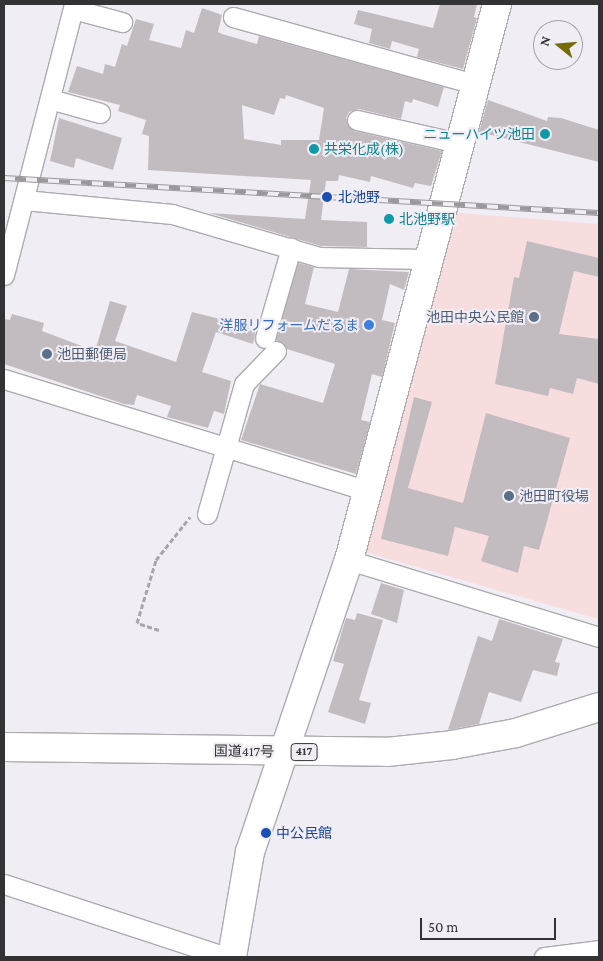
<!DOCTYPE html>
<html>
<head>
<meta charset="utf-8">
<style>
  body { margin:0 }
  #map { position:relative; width:603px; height:961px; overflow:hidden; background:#f1edf4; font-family:"Crimson Pro","Noto Sans JP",serif }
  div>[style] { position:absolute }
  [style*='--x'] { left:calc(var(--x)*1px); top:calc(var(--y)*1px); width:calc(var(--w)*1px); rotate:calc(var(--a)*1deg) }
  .commercial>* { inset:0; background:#f8dddf }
  .building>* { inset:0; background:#c2bcc1 }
  .path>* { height:3px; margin-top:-1.5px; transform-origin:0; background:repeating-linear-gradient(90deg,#a8a6ab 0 5px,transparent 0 7.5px) }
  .roads { filter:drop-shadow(1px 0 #adaab1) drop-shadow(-1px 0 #adaab1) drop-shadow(0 1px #adaab1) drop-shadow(0 -1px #adaab1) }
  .street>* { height:19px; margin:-9.5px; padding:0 9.5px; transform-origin:9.5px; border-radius:9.5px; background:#fff }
  .secondary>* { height:28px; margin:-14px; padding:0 14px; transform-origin:14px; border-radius:14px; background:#fff }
  .highway>* { height:28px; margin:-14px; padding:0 14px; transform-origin:14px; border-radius:14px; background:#fff }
  .rail>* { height:5.5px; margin-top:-2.75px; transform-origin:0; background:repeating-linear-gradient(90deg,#f1edf4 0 11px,#9b989d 0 22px); box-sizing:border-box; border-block:1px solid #9b989d }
  .dots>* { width:14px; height:14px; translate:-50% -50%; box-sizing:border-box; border:2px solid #f1edf4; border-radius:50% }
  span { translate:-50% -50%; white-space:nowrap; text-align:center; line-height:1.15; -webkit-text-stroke:4px #f1edf4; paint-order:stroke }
  .shield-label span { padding:1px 4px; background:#f1edf4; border:1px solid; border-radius:4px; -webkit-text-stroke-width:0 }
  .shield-label { font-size:12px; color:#333235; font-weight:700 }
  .culture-label { font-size:14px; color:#0d838f }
  .right { translate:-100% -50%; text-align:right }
  .left { translate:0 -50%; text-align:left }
  .transit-label { font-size:14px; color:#164399 }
  .service-label { font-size:14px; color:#4e5e75 }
  .shop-label { font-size:14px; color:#366cbe }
  .street-label { font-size:14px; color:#333235 }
  .frame { position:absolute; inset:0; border:5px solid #333235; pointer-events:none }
  .north { position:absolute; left:533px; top:20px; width:50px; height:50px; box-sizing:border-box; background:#f1edf4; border:1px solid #a5a2a8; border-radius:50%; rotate:287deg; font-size:14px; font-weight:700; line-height:20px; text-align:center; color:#333235 }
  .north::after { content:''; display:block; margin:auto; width:18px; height:22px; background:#756c08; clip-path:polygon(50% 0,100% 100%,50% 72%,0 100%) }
  .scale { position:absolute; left:420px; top:918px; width:136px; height:22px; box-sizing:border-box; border:2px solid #333235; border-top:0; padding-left:6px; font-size:15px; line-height:18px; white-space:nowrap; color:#333235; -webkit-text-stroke:4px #f1edf4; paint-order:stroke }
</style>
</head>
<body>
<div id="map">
  <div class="commercial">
    <div style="clip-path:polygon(447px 212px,599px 224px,598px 619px,365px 552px)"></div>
  </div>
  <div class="building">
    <div style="clip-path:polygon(440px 4px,477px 4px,474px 17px,477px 18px,463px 69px,417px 57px,419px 49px,392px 41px,390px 49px,369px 43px,372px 29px,354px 24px,358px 10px,433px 28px)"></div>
    <div style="clip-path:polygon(evenodd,202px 8px,222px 15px,218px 32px,222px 34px,257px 44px,259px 36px,444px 87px,438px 107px,413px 99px,412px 103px,405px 101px,401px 119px,359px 109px,349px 112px,346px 118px,354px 131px,442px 151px,431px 186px,415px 183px,413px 188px,371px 176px,370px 182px,339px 175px,338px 181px,326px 181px,321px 220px,367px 222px,367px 247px,321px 246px,209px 213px,305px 219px,311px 180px,148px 170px,149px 136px,142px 134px,146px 120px,118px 111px,120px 105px,68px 92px,77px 66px,103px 74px,105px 64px,115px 67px,122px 44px,127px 46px,136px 19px,154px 24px,149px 40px,181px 48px,186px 30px,194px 33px,202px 8px,286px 95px,324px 108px,319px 140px,281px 140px,281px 145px,244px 139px,242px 105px,274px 115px,280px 98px,285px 99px,286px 95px)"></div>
    <div style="clip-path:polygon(488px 100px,547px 121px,548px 117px,561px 118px,599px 130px,599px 162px,479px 132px)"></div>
    <div style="clip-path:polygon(59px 118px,122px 138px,113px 170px,76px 158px,74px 168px,50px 161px)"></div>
    <div style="clip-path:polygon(527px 241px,599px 258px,599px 277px,574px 271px,559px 334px,599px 339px,599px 384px,577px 378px,573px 394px,550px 388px,548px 396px,495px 384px,514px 277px,519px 278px)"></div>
    <div style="clip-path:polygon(298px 263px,314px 267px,305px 304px,338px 312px,349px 269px,409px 272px,404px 290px,390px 284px,382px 320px,395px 323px,382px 377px,372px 374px,361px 420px,370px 422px,356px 474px,241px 440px,260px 384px,323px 403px,335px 364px,287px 349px,276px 340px)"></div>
    <div style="clip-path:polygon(110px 301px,127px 306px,115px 341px,176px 362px,192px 312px,256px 328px,253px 344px,216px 332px,202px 372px,231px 381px,224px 414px,214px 411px,208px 428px,167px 417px,171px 406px,137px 395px,134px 405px,124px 404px,4px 364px,4px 319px,10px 320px,12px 314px,44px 323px,42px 331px,95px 351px)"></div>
    <div style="clip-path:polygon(414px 397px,432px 402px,408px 488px,463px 503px,486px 413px,570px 438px,539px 550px,524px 546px,518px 573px,481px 561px,489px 536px,455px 527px,448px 556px,381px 539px)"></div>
    <div style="clip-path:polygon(381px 583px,404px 590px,397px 623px,371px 614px)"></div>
    <div style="clip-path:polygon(357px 613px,383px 620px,359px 700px,371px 703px,365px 724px,328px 712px,344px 664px,333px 661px,346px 618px,355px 620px)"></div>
    <div style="clip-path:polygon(499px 619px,563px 639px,555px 662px,560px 663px,557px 676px,533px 670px,521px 702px,489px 692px,479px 724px,448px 730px,478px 636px,492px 641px)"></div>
  </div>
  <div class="path">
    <div style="--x:159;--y:630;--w:23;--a:-162"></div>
    <div style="--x:137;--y:623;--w:66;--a:-73.2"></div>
    <div style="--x:156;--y:560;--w:55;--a:-51.7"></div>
  </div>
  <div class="roads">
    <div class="street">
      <div style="--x:73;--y:9;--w:51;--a:14.9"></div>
      <div style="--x:233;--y:17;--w:250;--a:15.5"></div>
      <div style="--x:50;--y:99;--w:52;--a:15.6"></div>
      <div style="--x:357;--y:120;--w:104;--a:12.8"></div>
      <div style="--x:24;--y:200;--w:149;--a:5.4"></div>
      <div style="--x:172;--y:214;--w:153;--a:16.3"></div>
      <div style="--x:319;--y:257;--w:108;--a:1.1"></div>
      <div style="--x:4;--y:275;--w:280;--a:-75.5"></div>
      <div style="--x:265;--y:338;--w:94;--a:-73.9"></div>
      <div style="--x:4;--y:379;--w:382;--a:17.1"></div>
      <div style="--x:207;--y:514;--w:135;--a:-74.1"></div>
      <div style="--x:244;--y:384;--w:46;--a:-45.9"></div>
      <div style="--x:349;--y:560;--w:262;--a:17.1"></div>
      <div style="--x:4;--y:884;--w:234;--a:18.2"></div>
      <div style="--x:544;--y:957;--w:55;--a:-7.3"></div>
    </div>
    <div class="secondary">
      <div style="--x:232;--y:957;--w:107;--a:-80.3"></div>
      <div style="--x:250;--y:852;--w:308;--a:-71.3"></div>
      <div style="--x:349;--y:560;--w:575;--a:-75.09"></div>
    </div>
    <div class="highway">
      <div style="--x:4;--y:747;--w:383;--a:0.7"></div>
      <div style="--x:387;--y:752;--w:65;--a:-6.1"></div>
      <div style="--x:452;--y:745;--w:65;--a:-10.6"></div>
      <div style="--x:516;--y:733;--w:87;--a:-17.4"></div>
    </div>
  </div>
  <div class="rail">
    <div style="--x:4;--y:178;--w:596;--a:3.37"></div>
  </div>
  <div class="dots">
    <div style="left:545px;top:134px;background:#0f9aa8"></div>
    <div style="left:314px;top:149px;background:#0f9aa8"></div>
    <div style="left:327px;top:197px;background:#1a4fb4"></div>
    <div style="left:389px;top:219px;background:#0f9aa8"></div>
    <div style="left:534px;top:317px;background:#5c6f8a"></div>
    <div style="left:369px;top:325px;background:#3f7fe0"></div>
    <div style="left:47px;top:354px;background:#5c6f8a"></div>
    <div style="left:509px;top:496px;background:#5c6f8a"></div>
    <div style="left:266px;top:833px;background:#1a4fb4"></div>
  </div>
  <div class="shield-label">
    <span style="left:304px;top:752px">417</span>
  </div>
  <div class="culture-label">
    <span class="right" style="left:535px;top:134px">ニューハイツ池田</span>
    <span class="left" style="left:324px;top:149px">共栄化成(株)</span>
    <span class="left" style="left:399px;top:219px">北池野駅</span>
  </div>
  <div class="transit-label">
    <span class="left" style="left:338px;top:197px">北池野</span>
    <span class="left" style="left:276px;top:833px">中公民館</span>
  </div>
  <div class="service-label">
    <span class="right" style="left:524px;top:317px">池田中央公民館</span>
    <span class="left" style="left:57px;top:354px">池田郵便局</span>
    <span class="left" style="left:519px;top:496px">池田町役場</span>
  </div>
  <div class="shop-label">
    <span class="right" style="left:359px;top:325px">洋服リフォームだるま</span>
  </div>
  <div class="street-label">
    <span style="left:244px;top:751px;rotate:1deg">国道417号</span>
  </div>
  <div class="frame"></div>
  <div class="north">N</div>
  <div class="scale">50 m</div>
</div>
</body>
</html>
